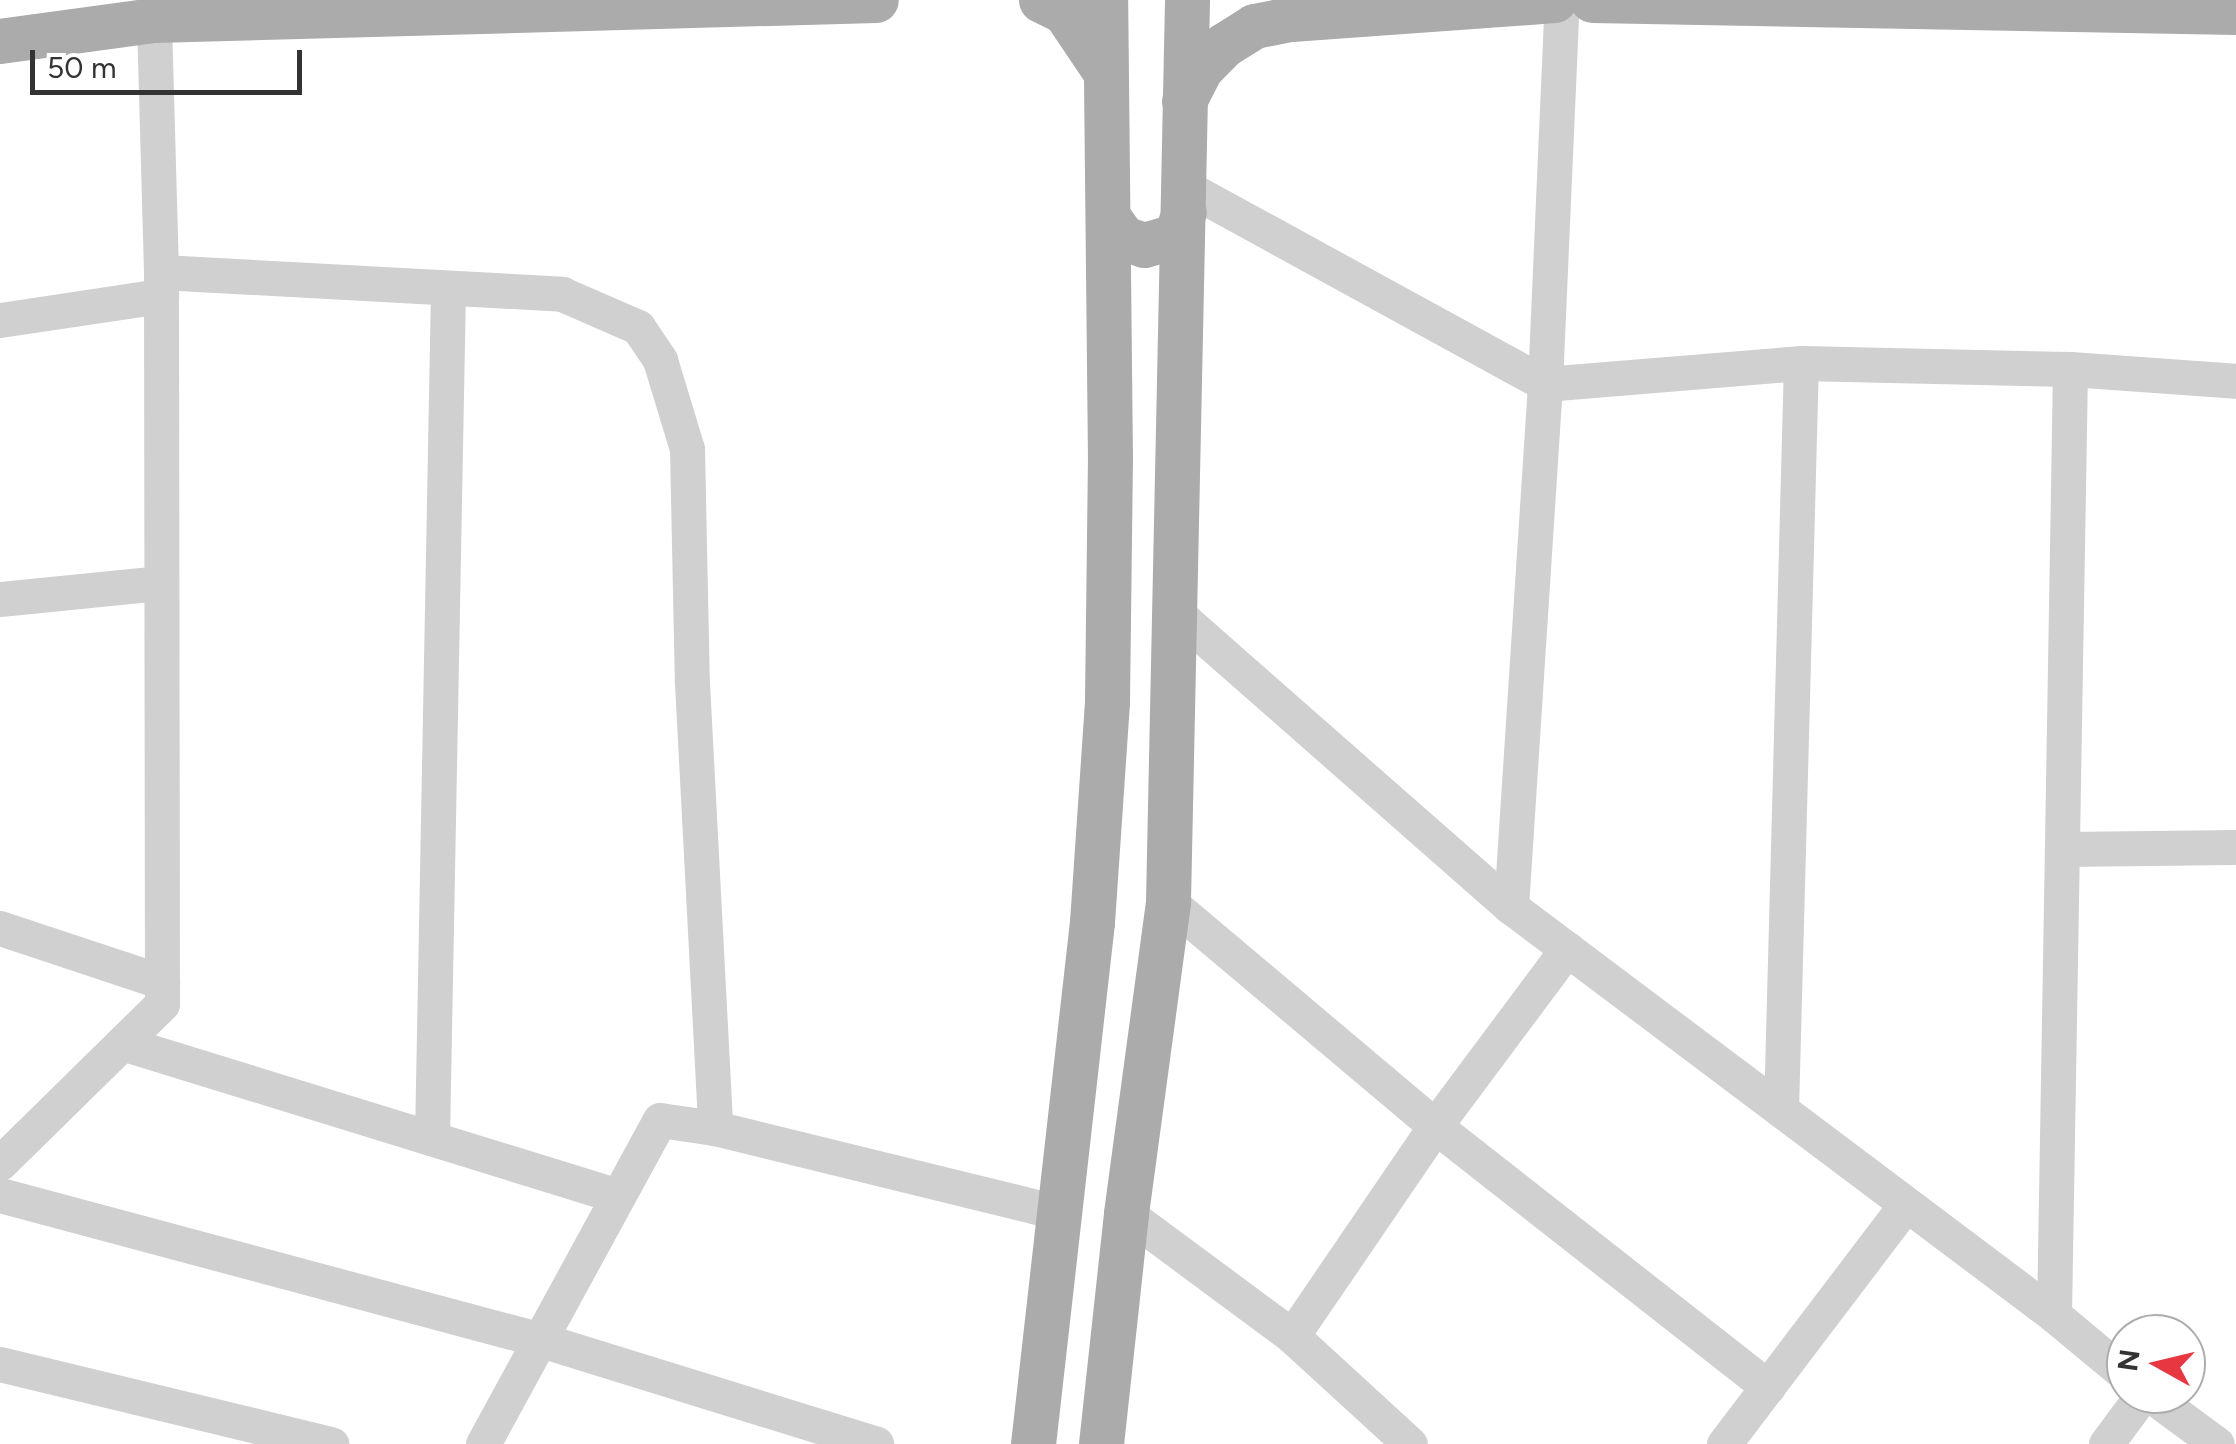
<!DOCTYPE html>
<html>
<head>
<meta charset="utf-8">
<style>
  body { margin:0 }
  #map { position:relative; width:2236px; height:1444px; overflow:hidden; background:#fff; font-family:Figtree,sans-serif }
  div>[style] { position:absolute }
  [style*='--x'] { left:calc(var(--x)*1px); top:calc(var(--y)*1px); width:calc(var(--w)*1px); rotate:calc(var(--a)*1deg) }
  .minor>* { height:35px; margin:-17.5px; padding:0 17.5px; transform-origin:17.5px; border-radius:17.5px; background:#d0d0d0 }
  .major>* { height:45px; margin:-22.5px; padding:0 22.5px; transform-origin:22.5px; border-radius:22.5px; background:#ababab }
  span { translate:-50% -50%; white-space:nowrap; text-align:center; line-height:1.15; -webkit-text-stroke:10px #fff; paint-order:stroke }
  .north { position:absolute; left:2106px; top:1314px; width:100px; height:100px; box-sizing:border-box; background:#fff; border:2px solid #adadad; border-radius:50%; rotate:278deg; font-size:28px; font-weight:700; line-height:40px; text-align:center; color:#333 }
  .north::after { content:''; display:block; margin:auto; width:35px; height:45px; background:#e73741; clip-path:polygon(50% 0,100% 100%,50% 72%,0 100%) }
  .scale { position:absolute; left:30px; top:50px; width:272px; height:45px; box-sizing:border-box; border:5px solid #333; border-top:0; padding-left:12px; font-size:30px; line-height:35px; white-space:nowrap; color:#333; -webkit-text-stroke:8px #fff; paint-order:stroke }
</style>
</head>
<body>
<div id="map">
  <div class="minor">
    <div style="--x:1184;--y:186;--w:412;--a:28.7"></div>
    <div style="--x:1545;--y:384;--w:257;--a:-4.7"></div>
    <div style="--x:1801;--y:363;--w:269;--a:1.3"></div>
    <div style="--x:2070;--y:369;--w:166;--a:4.1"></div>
    <div style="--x:161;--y:272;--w:402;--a:3.1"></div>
    <div style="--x:562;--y:294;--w:83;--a:23.5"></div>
    <div style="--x:638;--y:327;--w:40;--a:56"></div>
    <div style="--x:660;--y:360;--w:93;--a:73.1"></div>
    <div style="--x:687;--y:449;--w:234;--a:88.8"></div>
    <div style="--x:692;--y:683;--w:446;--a:87"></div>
    <div style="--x:0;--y:320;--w:163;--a:-8.5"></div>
    <div style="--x:0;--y:599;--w:162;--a:-5.7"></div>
    <div style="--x:1175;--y:612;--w:447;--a:41.3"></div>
    <div style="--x:1511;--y:907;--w:679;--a:36.92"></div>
    <div style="--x:2054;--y:1315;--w:94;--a:39.8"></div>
    <div style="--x:2062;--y:849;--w:174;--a:-0.7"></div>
    <div style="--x:1168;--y:901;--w:349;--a:40.1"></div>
    <div style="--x:1435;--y:1126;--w:423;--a:38.1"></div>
    <div style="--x:1511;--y:907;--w:524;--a:-86.28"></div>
    <div style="--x:1545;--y:384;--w:384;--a:-87.5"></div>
    <div style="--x:0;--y:928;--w:171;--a:18.4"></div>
    <div style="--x:122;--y:1043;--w:519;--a:17.14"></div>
    <div style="--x:1781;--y:1110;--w:747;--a:-88.47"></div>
    <div style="--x:432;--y:1138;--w:850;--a:-88.92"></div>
    <div style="--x:0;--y:1163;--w:227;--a:-44.5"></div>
    <div style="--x:162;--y:1004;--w:732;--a:-90.08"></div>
    <div style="--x:161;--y:272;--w:252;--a:-91.6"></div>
    <div style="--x:0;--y:1195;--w:560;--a:15"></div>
    <div style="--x:541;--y:1340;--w:351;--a:17.2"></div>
    <div style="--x:1126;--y:1213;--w:207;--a:36.5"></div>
    <div style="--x:1292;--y:1336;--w:160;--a:42.5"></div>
    <div style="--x:2054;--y:1315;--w:946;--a:-89.03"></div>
    <div style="--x:1292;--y:1336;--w:254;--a:-55.7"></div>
    <div style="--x:1435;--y:1126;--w:221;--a:-53.3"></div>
    <div style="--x:0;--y:1364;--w:341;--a:13.6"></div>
    <div style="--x:2149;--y:1394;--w:84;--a:36.3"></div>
    <div style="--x:483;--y:1444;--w:369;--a:-61.4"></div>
    <div style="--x:660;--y:1120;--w:56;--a:8.3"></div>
    <div style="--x:715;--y:1128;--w:356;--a:13.8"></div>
    <div style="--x:1724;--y:1444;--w:301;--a:-52.8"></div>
    <div style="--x:2106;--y:1444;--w:62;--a:-53.5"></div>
  </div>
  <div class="major">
    <div style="--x:1041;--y:0;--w:25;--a:26"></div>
    <div style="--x:1064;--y:11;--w:71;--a:55.9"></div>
    <div style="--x:1592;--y:0;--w:644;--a:1.07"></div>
    <div style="--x:0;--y:41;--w:155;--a:-7.8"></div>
    <div style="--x:154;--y:20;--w:722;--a:-1.59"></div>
    <div style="--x:1184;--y:101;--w:37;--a:-63"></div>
    <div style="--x:1201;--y:68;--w:33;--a:-45"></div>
    <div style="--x:1224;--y:45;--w:36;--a:-32"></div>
    <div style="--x:1254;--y:26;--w:38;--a:-11"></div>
    <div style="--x:1291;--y:19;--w:264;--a:-4.1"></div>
    <div style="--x:1108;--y:217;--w:26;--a:54"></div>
    <div style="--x:1123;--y:238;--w:22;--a:18"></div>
    <div style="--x:1144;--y:245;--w:33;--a:-16"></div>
    <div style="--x:1176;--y:236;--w:25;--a:-72"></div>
    <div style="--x:1033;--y:1444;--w:525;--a:-83.55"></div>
    <div style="--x:1092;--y:922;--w:222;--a:-86.1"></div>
    <div style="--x:1107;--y:701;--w:240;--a:-89.3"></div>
    <div style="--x:1110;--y:461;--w:461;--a:-90.6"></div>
    <div style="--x:1101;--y:1444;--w:232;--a:-83.8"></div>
    <div style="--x:1126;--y:1213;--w:315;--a:-82.3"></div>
    <div style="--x:1168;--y:901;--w:901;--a:-88.79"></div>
  </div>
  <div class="north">N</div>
  <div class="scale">50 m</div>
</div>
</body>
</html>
